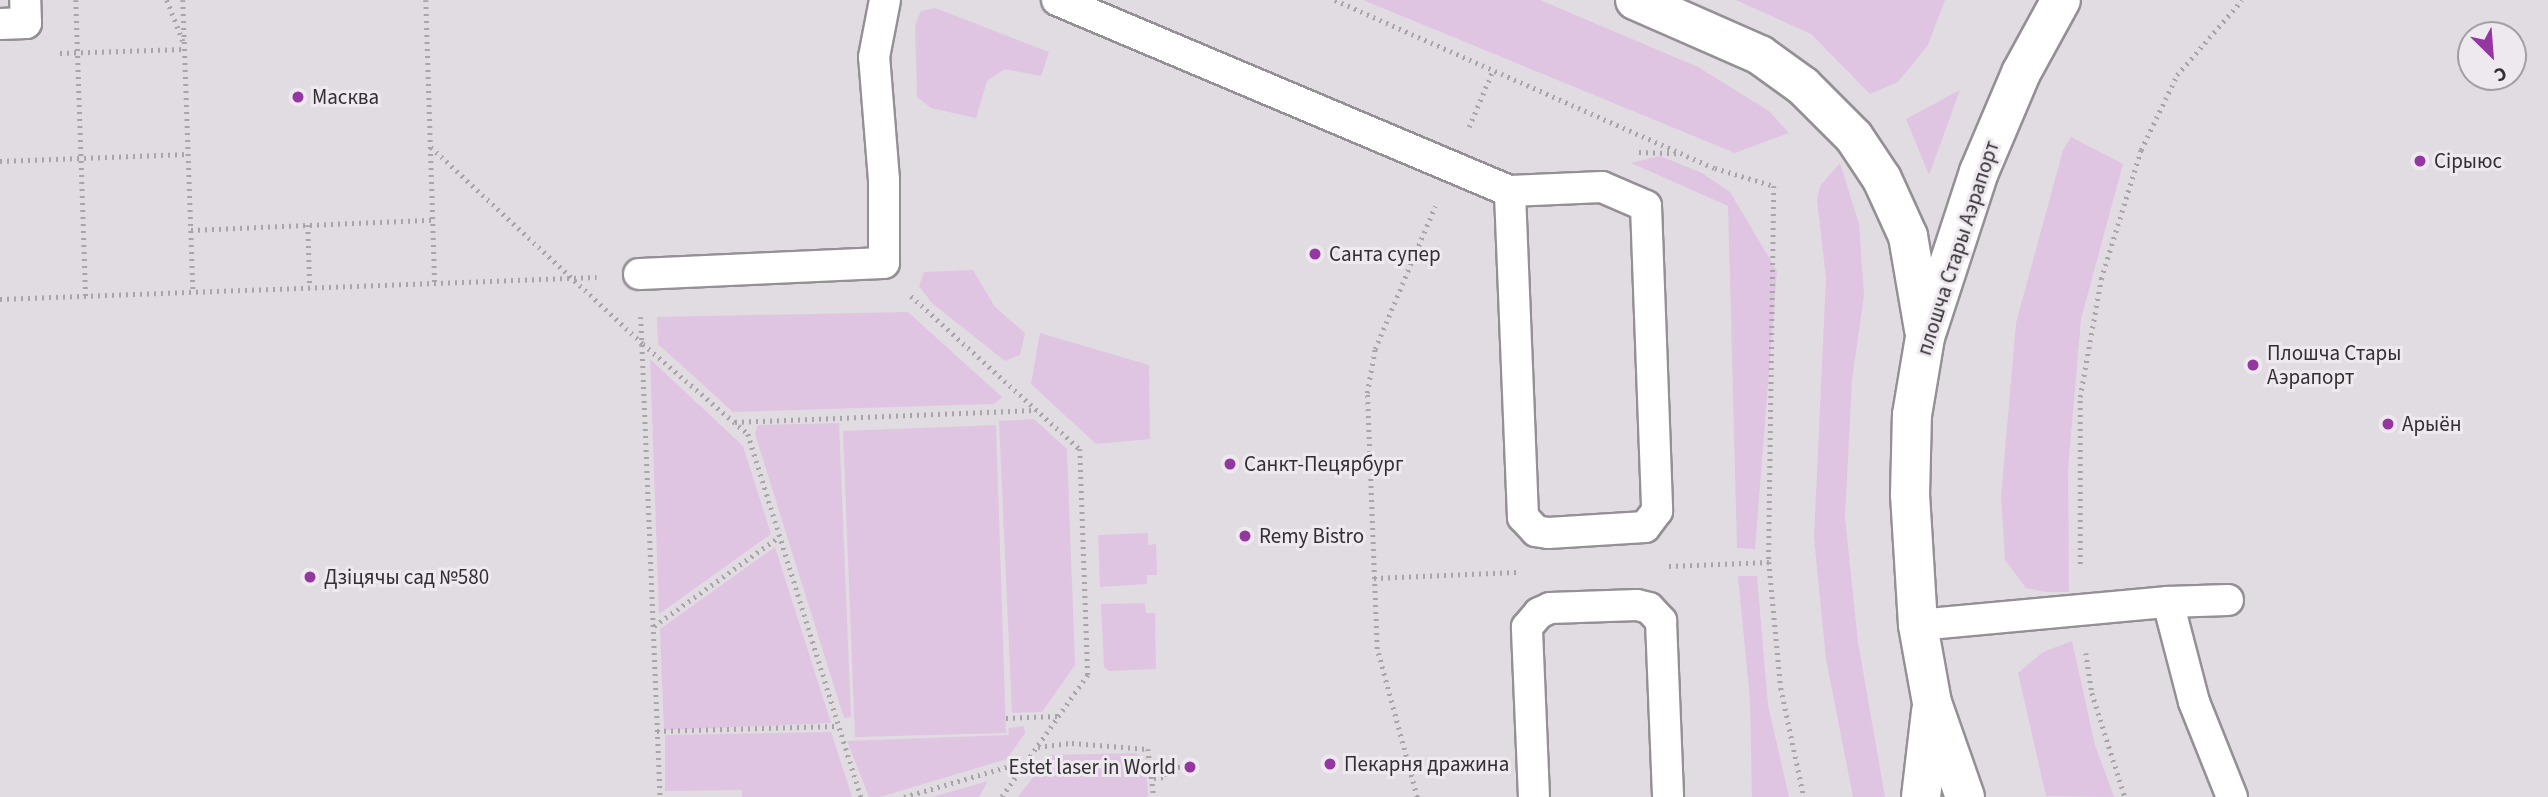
<!DOCTYPE html>
<html>
<head>
<meta charset="utf-8">
<style>
  body { margin:0 }
  #map { position:relative; width:2548px; height:797px; overflow:hidden; background:#e1dce1; font-family:"Source Sans 3",sans-serif }
  div>[style] { position:absolute }
  [style*='--x'] { left:calc(var(--x)*1px); top:calc(var(--y)*1px); width:calc(var(--w)*1px); rotate:calc(var(--a)*1deg) }
  .green>* { inset:0; background:#dfc5e2 }
  .path>* { height:4.5px; margin-top:-2.25px; transform-origin:0; background:repeating-linear-gradient(90deg,#a8a4a8 0 2px,transparent 0 7px) }
  .roads { filter:drop-shadow(2px 0 #949095) drop-shadow(-2px 0 #949095) drop-shadow(0 2px #949095) drop-shadow(0 -2px #949095) }
  .lane>* { height:30px; margin:-15px; padding:0 15px; transform-origin:15px; border-radius:15px; background:#fff }
  .secondary>* { height:38px; margin:-19px; padding:0 19px; transform-origin:19px; border-radius:19px; background:#fff }
  .dots>* { width:19px; height:19px; translate:-50% -50%; box-sizing:border-box; border:4px solid #eee9ef; border-radius:50% }
  span { translate:-50% -50%; white-space:nowrap; text-align:center; line-height:1.15; -webkit-text-stroke:6px #eee9ef; paint-order:stroke }
  .poi-label { font-size:21px; color:#312f31 }
  .left { translate:0 -50%; text-align:left }
  .right { translate:-100% -50%; text-align:right }
  .street-label { font-size:21px; color:#312f31 }
  .north { position:absolute; left:2457px; top:21px; width:70px; height:70px; box-sizing:border-box; background:#eee9ef; border:2px solid #a29fa3; border-radius:50%; rotate:155deg; font-size:19px; font-weight:700; line-height:28px; text-align:center; color:#312f31 }
  .north::after { content:''; display:block; margin:auto; width:24px; height:32px; background:#9437a0; clip-path:polygon(50% 0,100% 100%,50% 72%,0 100%) }
</style>
</head>
<body>
<div id="map">
  <div class="green">
    <div style="clip-path:polygon(1363px 0,1540px 0,1698px 67px,1769px 111px,1789px 133px,1735px 153px)"></div>
    <div style="clip-path:polygon(1736px 0,1945px 0,1928px 45px,1898px 82px,1870px 94px,1811px 34px)"></div>
    <div style="clip-path:polygon(935px 8px,1049px 52px,1041px 76px,1005px 69px,987px 81px,976px 118px,931px 108px,917px 97px,915px 25px,921px 11px)"></div>
    <div style="clip-path:polygon(1960px 90px,1929px 175px,1906px 119px)"></div>
    <div style="clip-path:polygon(2071px 137px,2123px 164px,2081px 319px,2068px 470px,2069px 592px,2045px 592px,2026px 588px,2005px 560px,2001px 497px,2016px 323px,2063px 150px)"></div>
    <div style="clip-path:polygon(1660px 156px,1702px 173px,1730px 192px,1777px 271px,1755px 549px,1737px 548px,1728px 206px,1631px 163px)"></div>
    <div style="clip-path:polygon(1840px 163px,1859px 224px,1864px 295px,1852px 380px,1845px 518px,1858px 642px,1885px 797px,1853px 797px,1826px 659px,1814px 537px,1826px 278px,1817px 200px,1820px 186px)"></div>
    <div style="clip-path:polygon(973px 270px,995px 307px,1025px 333px,1020px 355px,1005px 361px,932px 303px,919px 286px,924px 272px)"></div>
    <div style="clip-path:polygon(908px 312px,1002px 397px,994px 404px,733px 412px,658px 344px,657px 317px)"></div>
    <div style="clip-path:polygon(1040px 333px,1149px 365px,1150px 439px,1096px 444px,1031px 384px)"></div>
    <div style="clip-path:polygon(650px 359px,743px 446px,771px 534px,659px 614px)"></div>
    <div style="clip-path:polygon(1034px 419px,1067px 449px,1075px 665px,1042px 712px,1012px 713px,999px 421px)"></div>
    <div style="clip-path:polygon(839px 423px,851px 717px,844px 718px,755px 434px,758px 425px)"></div>
    <div style="clip-path:polygon(996px 425px,1006px 733px,855px 737px,843px 431px)"></div>
    <div style="clip-path:polygon(1148px 533px,1148px 545px,1156px 544px,1157px 575px,1147px 575px,1147px 584px,1100px 587px,1098px 535px)"></div>
    <div style="clip-path:polygon(775px 547px,831px 723px,664px 730px,660px 629px)"></div>
    <div style="clip-path:polygon(1738px 576px,1757px 576px,1768px 705px,1789px 797px,1752px 797px,1750px 700px)"></div>
    <div style="clip-path:polygon(1145px 603px,1146px 613px,1155px 613px,1156px 669px,1109px 671px,1104px 667px,1101px 604px)"></div>
    <div style="clip-path:polygon(2072px 641px,2095px 745px,2114px 797px,2046px 796px,2018px 673px,2043px 652px)"></div>
    <div style="clip-path:polygon(1024px 726px,1025px 733px,1007px 759px,880px 797px,869px 797px,847px 741px,1009px 735px,1008px 728px)"></div>
    <div style="clip-path:polygon(831px 732px,852px 797px,742px 797px,742px 790px,665px 791px,665px 735px)"></div>
    <div style="clip-path:polygon(1136px 753px,1146px 761px,1148px 797px,1018px 797px,1050px 755px)"></div>
    <div style="clip-path:polygon(988px 781px,979px 797px,932px 797px)"></div>
  </div>
  <div class="path">
    <div style="--x:76;--y:0;--w:296;--a:88.1"></div>
    <div style="--x:167;--y:0;--w:44;--a:68.7"></div>
    <div style="--x:183;--y:0;--w:292;--a:88"></div>
    <div style="--x:426;--y:0;--w:283;--a:88.2"></div>
    <div style="--x:1335;--y:0;--w:415;--a:23.9"></div>
    <div style="--x:1715;--y:168;--w:62;--a:17"></div>
    <div style="--x:1774;--y:186;--w:376;--a:90.8"></div>
    <div style="--x:1769;--y:562;--w:127;--a:84.6"></div>
    <div style="--x:1781;--y:688;--w:111;--a:78.1"></div>
    <div style="--x:60;--y:53;--w:124;--a:-1.8"></div>
    <div style="--x:1469;--y:127;--w:62;--a:-67.2"></div>
    <div style="--x:431;--y:147;--w:289;--a:42.9"></div>
    <div style="--x:643;--y:344;--w:138;--a:40.6"></div>
    <div style="--x:748;--y:434;--w:380;--a:72.7"></div>
    <div style="--x:1639;--y:152;--w:37;--a:2"></div>
    <div style="--x:0;--y:161;--w:188;--a:-2.1"></div>
    <div style="--x:308;--y:225;--w:63;--a:88.2"></div>
    <div style="--x:191;--y:230;--w:242;--a:-2.4"></div>
    <div style="--x:911;--y:296;--w:228;--a:42.2"></div>
    <div style="--x:1080;--y:449;--w:226;--a:88"></div>
    <div style="--x:1088;--y:675;--w:149;--a:125.2"></div>
    <div style="--x:0;--y:299;--w:597;--a:-2.11"></div>
    <div style="--x:641;--y:317;--w:480;--a:87.7"></div>
    <div style="--x:735;--y:422;--w:302;--a:-2.3"></div>
    <div style="--x:2080;--y:564;--w:167;--a:-90"></div>
    <div style="--x:2080;--y:397;--w:120;--a:-79.9"></div>
    <div style="--x:2101;--y:279;--w:135;--a:-72.8"></div>
    <div style="--x:2141;--y:150;--w:83;--a:-64.4"></div>
    <div style="--x:2177;--y:75;--w:99;--a:-49.1"></div>
    <div style="--x:1669;--y:566;--w:100;--a:-2.3"></div>
    <div style="--x:1374;--y:578;--w:143;--a:-2.4"></div>
    <div style="--x:654;--y:626;--w:153;--a:-35.5"></div>
    <div style="--x:2086;--y:653;--w:40;--a:81.5"></div>
    <div style="--x:2092;--y:693;--w:109;--a:72.4"></div>
    <div style="--x:1006;--y:718;--w:52;--a:-2.2"></div>
    <div style="--x:657;--y:731;--w:181;--a:-1.6"></div>
    <div style="--x:1038;--y:747;--w:34;--a:-7"></div>
    <div style="--x:1072;--y:743;--w:76;--a:4.5"></div>
    <div style="--x:1148;--y:749;--w:48;--a:82.9"></div>
    <div style="--x:1154;--y:778;--w:11;--a:-5"></div>
    <div style="--x:1165;--y:777;--w:11;--a:-95"></div>
    <div style="--x:1164;--y:766;--w:16;--a:4"></div>
    <div style="--x:904;--y:797;--w:125;--a:-16.3"></div>
    <div style="--x:1417;--y:797;--w:153;--a:-105.1"></div>
    <div style="--x:1377;--y:649;--w:256;--a:-92.2"></div>
    <div style="--x:1367;--y:393;--w:45;--a:-79.7"></div>
    <div style="--x:1375;--y:349;--w:155;--a:-67.2"></div>
  </div>
  <div class="roads">
    <div class="lane">
      <div style="--x:1057;--y:0;--w:492;--a:22.9"></div>
      <div style="--x:1510;--y:191;--w:92;--a:-2.5"></div>
      <div style="--x:1602;--y:187;--w:48;--a:23.4"></div>
      <div style="--x:1646;--y:206;--w:305;--a:87.9"></div>
      <div style="--x:1657;--y:511;--w:20;--a:127"></div>
      <div style="--x:1645;--y:527;--w:97;--a:176.5"></div>
      <div style="--x:1548;--y:533;--w:12;--a:-171"></div>
      <div style="--x:1536;--y:531;--w:19;--a:-133"></div>
      <div style="--x:1523;--y:517;--w:326;--a:-92.3"></div>
      <div style="--x:0;--y:24;--w:26;--a:-2"></div>
      <div style="--x:26;--y:23;--w:23;--a:-92"></div>
      <div style="--x:639;--y:274;--w:245;--a:-2.6"></div>
      <div style="--x:884;--y:263;--w:83;--a:-90"></div>
      <div style="--x:884;--y:180;--w:123;--a:-94.6"></div>
      <div style="--x:874;--y:57;--w:58;--a:-79.1"></div>
      <div style="--x:2168;--y:602;--w:60;--a:-1.9"></div>
      <div style="--x:1918;--y:625;--w:251;--a:-5.3"></div>
      <div style="--x:2168;--y:602;--w:103;--a:75.4"></div>
      <div style="--x:2194;--y:702;--w:102;--a:68.2"></div>
      <div style="--x:1534;--y:797;--w:170;--a:-92.4"></div>
      <div style="--x:1527;--y:627;--w:18;--a:-49"></div>
      <div style="--x:1539;--y:613;--w:12;--a:-24"></div>
      <div style="--x:1550;--y:608;--w:87;--a:-2"></div>
      <div style="--x:1637;--y:605;--w:12;--a:14"></div>
      <div style="--x:1649;--y:608;--w:18;--a:47"></div>
      <div style="--x:1661;--y:621;--w:176;--a:87.7"></div>
    </div>
    <div class="secondary">
      <div style="--x:1635;--y:0;--w:137;--a:23.7"></div>
      <div style="--x:1760;--y:55;--w:53;--a:35.8"></div>
      <div style="--x:1803;--y:86;--w:72;--a:45"></div>
      <div style="--x:1854;--y:137;--w:50;--a:56.3"></div>
      <div style="--x:1882;--y:179;--w:63;--a:65.5"></div>
      <div style="--x:1908;--y:236;--w:95;--a:80.3"></div>
      <div style="--x:1921;--y:797;--w:86;--a:-83.3"></div>
      <div style="--x:1965;--y:797;--w:100;--a:-109.3"></div>
      <div style="--x:1932;--y:703;--w:79;--a:-100.2"></div>
      <div style="--x:1918;--y:625;--w:130;--a:-93.5"></div>
      <div style="--x:1910;--y:495;--w:80;--a:-88.6"></div>
      <div style="--x:1912;--y:415;--w:79;--a:-80.5"></div>
      <div style="--x:1925;--y:337;--w:174;--a:-71.9"></div>
      <div style="--x:1979;--y:172;--w:108;--a:-67"></div>
      <div style="--x:2021;--y:73;--w:83;--a:-61.3"></div>
    </div>
  </div>
  <div class="dots">
    <div style="left:298px;top:97px;background:#9437a0"></div>
    <div style="left:2420px;top:161px;background:#9437a0"></div>
    <div style="left:1315px;top:254px;background:#9437a0"></div>
    <div style="left:2253px;top:365px;background:#9437a0"></div>
    <div style="left:2388px;top:424px;background:#9437a0"></div>
    <div style="left:1230px;top:464px;background:#9437a0"></div>
    <div style="left:1245px;top:536px;background:#9437a0"></div>
    <div style="left:310px;top:577px;background:#9437a0"></div>
    <div style="left:1330px;top:764px;background:#9437a0"></div>
    <div style="left:1190px;top:767px;background:#9437a0"></div>
  </div>
  <div class="poi-label">
    <span class="left" style="left:312px;top:97px">Масква</span>
    <span class="left" style="left:2434px;top:161px">Сірыюс</span>
    <span class="left" style="left:1329px;top:254px">Санта супер</span>
    <span class="left" style="left:2267px;top:365px">Плошча Стары<br>Аэрапорт</span>
    <span class="left" style="left:2402px;top:424px">Арыён</span>
    <span class="left" style="left:1244px;top:464px">Санкт-Пецярбург</span>
    <span class="left" style="left:1259px;top:536px">Remy Bistro</span>
    <span class="left" style="left:324px;top:577px">Дзіцячы сад №580</span>
    <span class="left" style="left:1344px;top:764px">Пекарня дражина</span>
    <span class="right" style="left:1176px;top:767px">Estet laser in World</span>
  </div>
  <div class="street-label">
    <span style="left:1958px;top:248px;rotate:-72deg">плошча Стары Аэрапорт</span>
  </div>
  <div class="north">С</div>
</div>
</body>
</html>
